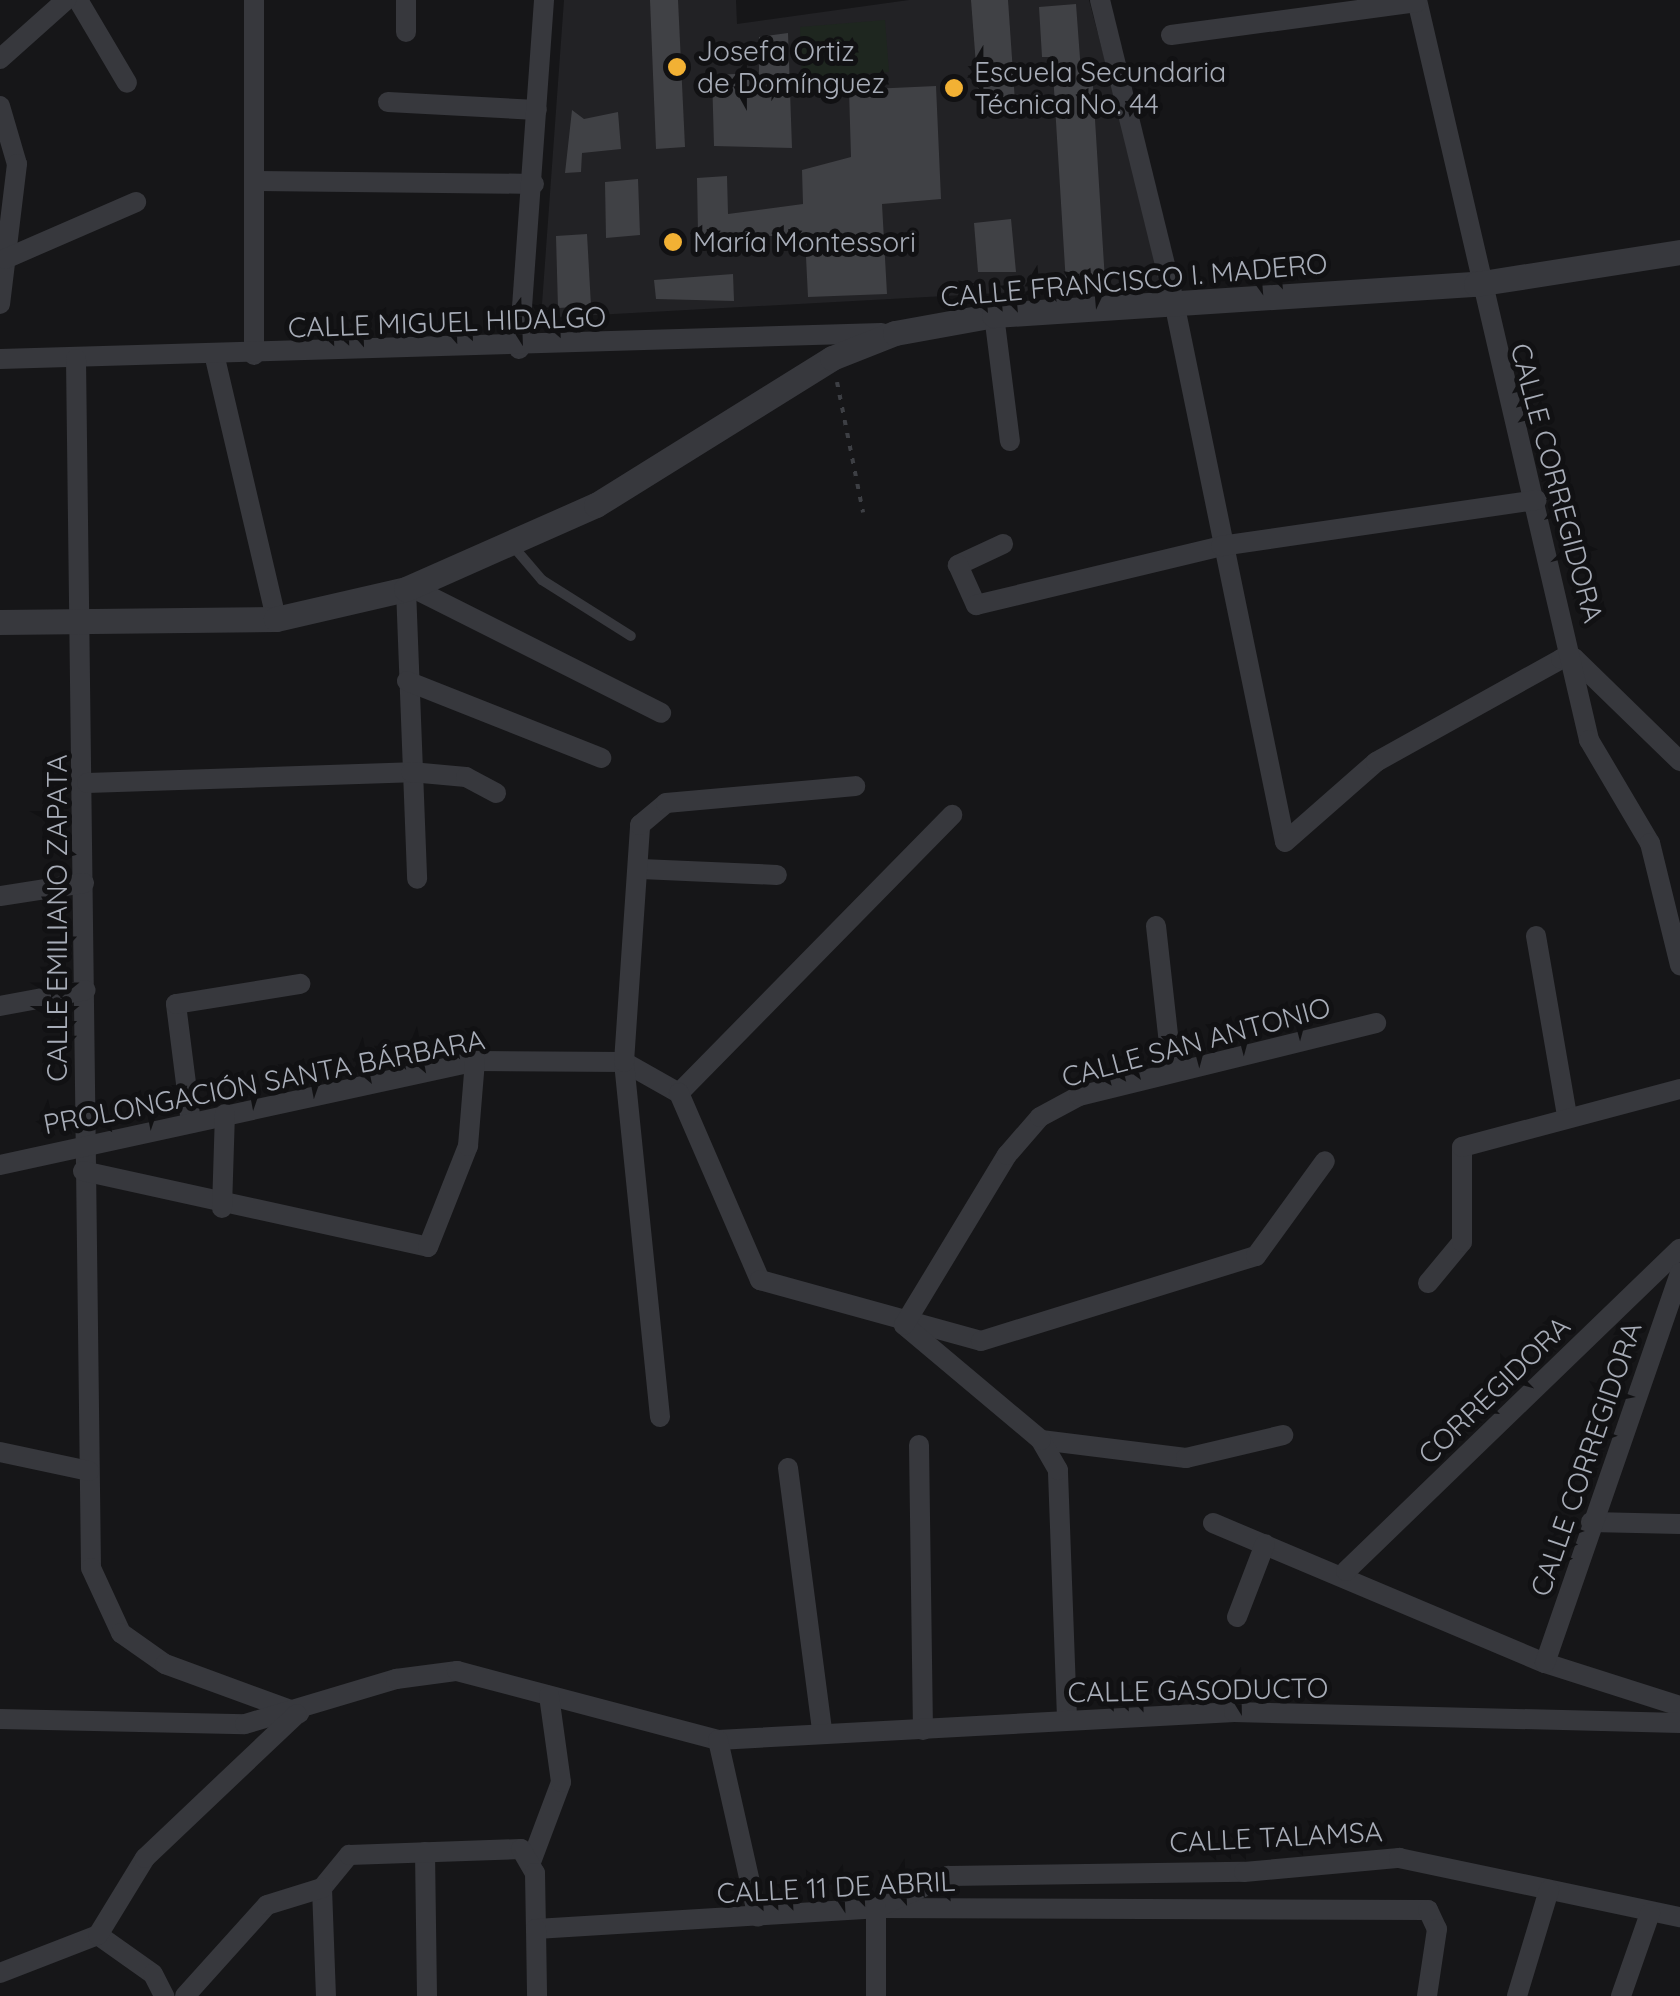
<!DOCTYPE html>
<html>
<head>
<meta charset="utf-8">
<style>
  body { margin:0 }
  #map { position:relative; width:1680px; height:1996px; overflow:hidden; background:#161618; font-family:Quicksand,sans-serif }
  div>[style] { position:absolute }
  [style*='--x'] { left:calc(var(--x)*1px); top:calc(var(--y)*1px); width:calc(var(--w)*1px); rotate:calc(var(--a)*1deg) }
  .built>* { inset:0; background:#222225 }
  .green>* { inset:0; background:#1e261f }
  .building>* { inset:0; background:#404145 }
  .path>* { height:4px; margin-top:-2px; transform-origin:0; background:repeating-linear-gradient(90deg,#3d3f44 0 5px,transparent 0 13px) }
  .service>* { height:10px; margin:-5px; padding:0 5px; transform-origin:5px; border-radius:5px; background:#37383d }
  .minor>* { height:20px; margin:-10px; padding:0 10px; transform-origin:10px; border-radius:10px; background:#37383d }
  .tertiary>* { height:25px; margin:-12.5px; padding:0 12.5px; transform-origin:12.5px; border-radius:12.5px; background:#37383d }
  .dots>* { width:28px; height:28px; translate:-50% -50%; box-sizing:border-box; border:5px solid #111113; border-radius:50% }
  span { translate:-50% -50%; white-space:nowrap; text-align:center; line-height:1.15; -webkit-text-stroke:10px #111113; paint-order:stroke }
  .poi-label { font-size:28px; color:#a8adb8 }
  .left { translate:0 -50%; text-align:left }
  .street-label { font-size:28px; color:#a8adb8 }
</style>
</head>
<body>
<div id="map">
  <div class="built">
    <div style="clip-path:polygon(564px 0,736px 0,737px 24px,909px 0,1089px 0,1164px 284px,541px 318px)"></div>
  </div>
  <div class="green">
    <div style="clip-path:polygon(885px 20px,889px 72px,802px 78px,800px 27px)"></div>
  </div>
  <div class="building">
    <div style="clip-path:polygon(650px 0,678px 0,685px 147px,656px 149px)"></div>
    <div style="clip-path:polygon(971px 0,1008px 0,1015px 102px,979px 104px)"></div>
    <div style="clip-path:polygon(1076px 4px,1081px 72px,1092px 71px,1105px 281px,1066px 284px,1052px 57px,1042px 57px,1039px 7px)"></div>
    <div style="clip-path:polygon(788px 33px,792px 148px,714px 146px,712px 75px,759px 73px,759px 37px)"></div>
    <div style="clip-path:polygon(936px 86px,941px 199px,882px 204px,887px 294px,808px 297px,805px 237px,698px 234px,697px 178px,727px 176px,728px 214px,803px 204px,802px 170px,851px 157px,849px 90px)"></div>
    <div style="clip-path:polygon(572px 110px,584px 119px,618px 112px,621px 149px,582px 153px,581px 172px,565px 173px)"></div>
    <div style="clip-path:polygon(638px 179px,640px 235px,606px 238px,605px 182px)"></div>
    <div style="clip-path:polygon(1011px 219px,1016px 272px,978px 272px,974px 223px)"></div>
    <div style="clip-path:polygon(587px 234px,591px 306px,558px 308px,556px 236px)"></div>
    <div style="clip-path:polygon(733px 274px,734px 301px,656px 299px,654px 280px)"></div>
  </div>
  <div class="path">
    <div style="--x:837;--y:382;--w:133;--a:78.7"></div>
  </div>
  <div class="service">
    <div style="--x:512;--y:545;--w:46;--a:49.4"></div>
    <div style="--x:542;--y:580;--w:105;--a:32.2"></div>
  </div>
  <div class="minor">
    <div style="--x:78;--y:0;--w:96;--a:59.4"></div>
    <div style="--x:1100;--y:0;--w:311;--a:76.2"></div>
    <div style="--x:1174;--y:302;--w:551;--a:78.38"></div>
    <div style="--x:1285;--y:842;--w:121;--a:-41.3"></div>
    <div style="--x:1376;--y:762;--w:212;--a:-29.1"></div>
    <div style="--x:1561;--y:659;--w:13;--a:-4"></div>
    <div style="--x:1574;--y:658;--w:148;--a:44.2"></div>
    <div style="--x:1417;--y:0;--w:760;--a:76.91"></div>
    <div style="--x:1589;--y:740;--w:120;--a:59.4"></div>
    <div style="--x:1650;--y:843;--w:126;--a:76.2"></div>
    <div style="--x:406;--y:32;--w:32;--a:-90"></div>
    <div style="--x:1171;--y:35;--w:248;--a:-7.6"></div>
    <div style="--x:0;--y:59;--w:89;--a:-41.8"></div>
    <div style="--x:388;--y:102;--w:149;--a:3.1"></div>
    <div style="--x:0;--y:106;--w:60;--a:73.7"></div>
    <div style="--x:17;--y:164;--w:141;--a:96.9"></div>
    <div style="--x:258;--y:181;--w:276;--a:0.6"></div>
    <div style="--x:5;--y:259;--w:143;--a:-23.5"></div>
    <div style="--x:994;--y:315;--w:127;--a:82.8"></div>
    <div style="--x:519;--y:349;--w:350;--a:-85.9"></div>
    <div style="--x:254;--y:355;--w:355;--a:-90"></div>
    <div style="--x:215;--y:358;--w:268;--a:76.8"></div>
    <div style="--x:0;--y:359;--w:882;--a:-1.69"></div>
    <div style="--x:76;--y:359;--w:1209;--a:89.29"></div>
    <div style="--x:91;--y:1568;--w:72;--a:65.2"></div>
    <div style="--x:121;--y:1633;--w:54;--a:35.2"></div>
    <div style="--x:165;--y:1664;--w:143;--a:20.1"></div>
    <div style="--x:1003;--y:544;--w:50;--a:155"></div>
    <div style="--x:958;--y:565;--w:44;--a:65.8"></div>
    <div style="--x:976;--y:605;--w:252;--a:-13.5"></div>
    <div style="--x:1221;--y:546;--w:319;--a:-8.3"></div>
    <div style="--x:411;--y:587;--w:280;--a:26.7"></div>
    <div style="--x:406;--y:589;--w:290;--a:87.8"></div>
    <div style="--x:407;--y:681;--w:209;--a:21.6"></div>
    <div style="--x:87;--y:783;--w:324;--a:-1.9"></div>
    <div style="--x:411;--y:772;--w:55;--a:5.2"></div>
    <div style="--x:466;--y:777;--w:34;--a:28"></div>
    <div style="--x:641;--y:869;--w:136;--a:2.5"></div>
    <div style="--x:0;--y:896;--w:85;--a:-8.8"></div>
    <div style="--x:1156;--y:926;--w:146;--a:83.7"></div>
    <div style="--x:1536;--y:936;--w:182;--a:80.2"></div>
    <div style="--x:0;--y:1006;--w:87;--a:-10.5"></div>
    <div style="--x:679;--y:1093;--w:390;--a:-45.5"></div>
    <div style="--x:191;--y:1123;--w:120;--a:-97.2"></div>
    <div style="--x:176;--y:1004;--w:126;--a:-9.2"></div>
    <div style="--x:0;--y:1165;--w:486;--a:-12.3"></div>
    <div style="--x:475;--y:1061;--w:149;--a:0.4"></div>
    <div style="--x:624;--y:1062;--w:63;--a:29.4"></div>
    <div style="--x:679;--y:1093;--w:204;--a:66.6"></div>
    <div style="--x:760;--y:1280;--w:229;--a:15.4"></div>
    <div style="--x:981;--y:1341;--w:288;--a:-17.2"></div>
    <div style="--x:1256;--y:1256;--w:117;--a:-54"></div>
    <div style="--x:83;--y:1171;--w:353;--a:12.4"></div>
    <div style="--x:428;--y:1247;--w:109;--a:-68.4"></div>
    <div style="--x:468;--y:1146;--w:85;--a:-85.3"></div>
    <div style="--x:222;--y:1208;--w:94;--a:-88.2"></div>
    <div style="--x:1428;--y:1283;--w:53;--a:-50.3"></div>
    <div style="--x:1462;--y:1242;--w:95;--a:-90"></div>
    <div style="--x:1462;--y:1147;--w:226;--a:-14.9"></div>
    <div style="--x:660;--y:1417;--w:357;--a:-95.8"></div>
    <div style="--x:624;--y:1062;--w:238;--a:-86.1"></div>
    <div style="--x:640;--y:825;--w:34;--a:-40"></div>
    <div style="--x:666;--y:803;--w:190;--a:-5.1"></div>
    <div style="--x:1041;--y:1440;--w:146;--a:7.1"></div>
    <div style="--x:1186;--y:1458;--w:100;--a:-13.3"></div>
    <div style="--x:919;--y:1445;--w:285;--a:89.2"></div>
    <div style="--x:0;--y:1452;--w:91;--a:12.1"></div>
    <div style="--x:788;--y:1468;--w:263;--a:82.6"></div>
    <div style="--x:1591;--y:1522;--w:89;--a:1.3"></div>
    <div style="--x:1213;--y:1523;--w:360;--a:22.9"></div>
    <div style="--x:1545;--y:1663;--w:142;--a:17.7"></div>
    <div style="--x:1346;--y:1571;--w:464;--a:-44"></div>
    <div style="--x:1237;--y:1617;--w:78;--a:-69"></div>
    <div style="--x:1545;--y:1663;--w:413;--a:-70.9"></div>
    <div style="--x:1067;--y:1718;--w:248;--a:-92.1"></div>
    <div style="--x:1058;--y:1470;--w:34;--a:-120"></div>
    <div style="--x:1041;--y:1440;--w:179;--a:-140"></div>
    <div style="--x:904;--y:1325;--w:199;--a:-58.8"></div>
    <div style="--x:1007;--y:1155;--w:50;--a:-49"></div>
    <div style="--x:1040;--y:1117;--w:44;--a:-28.3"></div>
    <div style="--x:1079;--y:1096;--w:306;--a:-13.8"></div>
    <div style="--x:0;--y:1719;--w:245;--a:1.2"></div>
    <div style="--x:245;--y:1724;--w:158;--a:-16.6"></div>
    <div style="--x:396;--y:1679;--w:62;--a:-7.5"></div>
    <div style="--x:457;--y:1671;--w:270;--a:14.8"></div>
    <div style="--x:718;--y:1740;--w:517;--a:-3.11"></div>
    <div style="--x:1234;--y:1712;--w:446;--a:1.4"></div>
    <div style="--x:718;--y:1740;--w:181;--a:77.3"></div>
    <div style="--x:425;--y:1852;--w:144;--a:89.2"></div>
    <div style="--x:531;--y:1862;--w:85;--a:-69.4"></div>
    <div style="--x:561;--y:1782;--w:87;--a:-97.9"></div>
    <div style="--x:322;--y:1888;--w:43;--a:-50.7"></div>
    <div style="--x:349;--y:1855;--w:172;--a:-2"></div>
    <div style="--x:521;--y:1849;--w:28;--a:60"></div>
    <div style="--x:535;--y:1873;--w:56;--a:89"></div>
    <div style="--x:536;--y:1929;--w:341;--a:-3.5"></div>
    <div style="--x:876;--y:1908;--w:552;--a:0.21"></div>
    <div style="--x:1428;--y:1910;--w:21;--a:65"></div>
    <div style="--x:1437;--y:1929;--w:68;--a:98.5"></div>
    <div style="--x:322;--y:1888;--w:108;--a:87.9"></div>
    <div style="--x:878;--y:1907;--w:77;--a:-23.9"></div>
    <div style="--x:948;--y:1876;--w:296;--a:-0.8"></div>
    <div style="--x:1244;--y:1872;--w:156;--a:-5.2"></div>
    <div style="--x:1399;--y:1858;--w:287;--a:11.9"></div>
    <div style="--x:876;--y:1908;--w:88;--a:90"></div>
    <div style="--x:536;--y:1929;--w:67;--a:89.1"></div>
    <div style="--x:98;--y:1935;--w:67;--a:35.3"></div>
    <div style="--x:153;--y:1974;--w:25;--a:63"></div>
    <div style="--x:0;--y:1973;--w:105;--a:-21.2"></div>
    <div style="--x:98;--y:1935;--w:90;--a:-58.6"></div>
    <div style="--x:145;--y:1858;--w:209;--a:-43.5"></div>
    <div style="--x:185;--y:1996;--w:122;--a:-48"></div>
    <div style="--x:267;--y:1905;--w:58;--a:-17.2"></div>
    <div style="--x:1517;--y:1996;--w:111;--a:-73.2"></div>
    <div style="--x:1621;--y:1996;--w:88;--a:-70.7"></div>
  </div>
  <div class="tertiary">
    <div style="--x:0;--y:622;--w:276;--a:-0.6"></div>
    <div style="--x:276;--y:619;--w:133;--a:-13"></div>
    <div style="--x:406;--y:589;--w:208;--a:-23.9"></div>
    <div style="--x:596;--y:505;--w:278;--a:-31.9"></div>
    <div style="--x:832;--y:358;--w:68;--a:-21.6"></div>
    <div style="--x:895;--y:333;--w:101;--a:-10.3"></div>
    <div style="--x:994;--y:315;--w:483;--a:-3.7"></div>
    <div style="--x:1476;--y:284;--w:206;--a:-8.9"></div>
  </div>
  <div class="dots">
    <div style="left:677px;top:67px;background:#f2b134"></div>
    <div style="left:954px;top:88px;background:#f2b134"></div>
    <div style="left:673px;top:242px;background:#f2b134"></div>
  </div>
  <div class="poi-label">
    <span class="left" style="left:697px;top:67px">Josefa Ortiz<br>de Domínguez</span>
    <span class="left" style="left:974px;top:88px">Escuela Secundaria<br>Técnica No. 44</span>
    <span class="left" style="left:693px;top:242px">María Montessori</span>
  </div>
  <div class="street-label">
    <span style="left:1134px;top:280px;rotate:-5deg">CALLE FRANCISCO I. MADERO</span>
    <span style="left:447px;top:322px;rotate:-2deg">CALLE MIGUEL HIDALGO</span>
    <span style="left:1557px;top:483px;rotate:75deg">CALLE CORREGIDORA</span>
    <span style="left:57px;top:918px;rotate:-90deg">CALLE EMILIANO ZAPATA</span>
    <span style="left:1196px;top:1042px;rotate:-15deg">CALLE SAN ANTONIO</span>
    <span style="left:264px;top:1082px;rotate:-11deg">PROLONGACIÓN SANTA BÁRBARA</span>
    <span style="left:1494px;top:1390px;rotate:-44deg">CORREGIDORA</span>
    <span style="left:1586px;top:1459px;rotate:-71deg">CALLE CORREGIDORA</span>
    <span style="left:1198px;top:1690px;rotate:-1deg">CALLE GASODUCTO</span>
    <span style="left:1276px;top:1837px;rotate:-3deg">CALLE TALAMSA</span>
    <span style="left:836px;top:1887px;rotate:-3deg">CALLE 11 DE ABRIL</span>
  </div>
</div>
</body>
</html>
